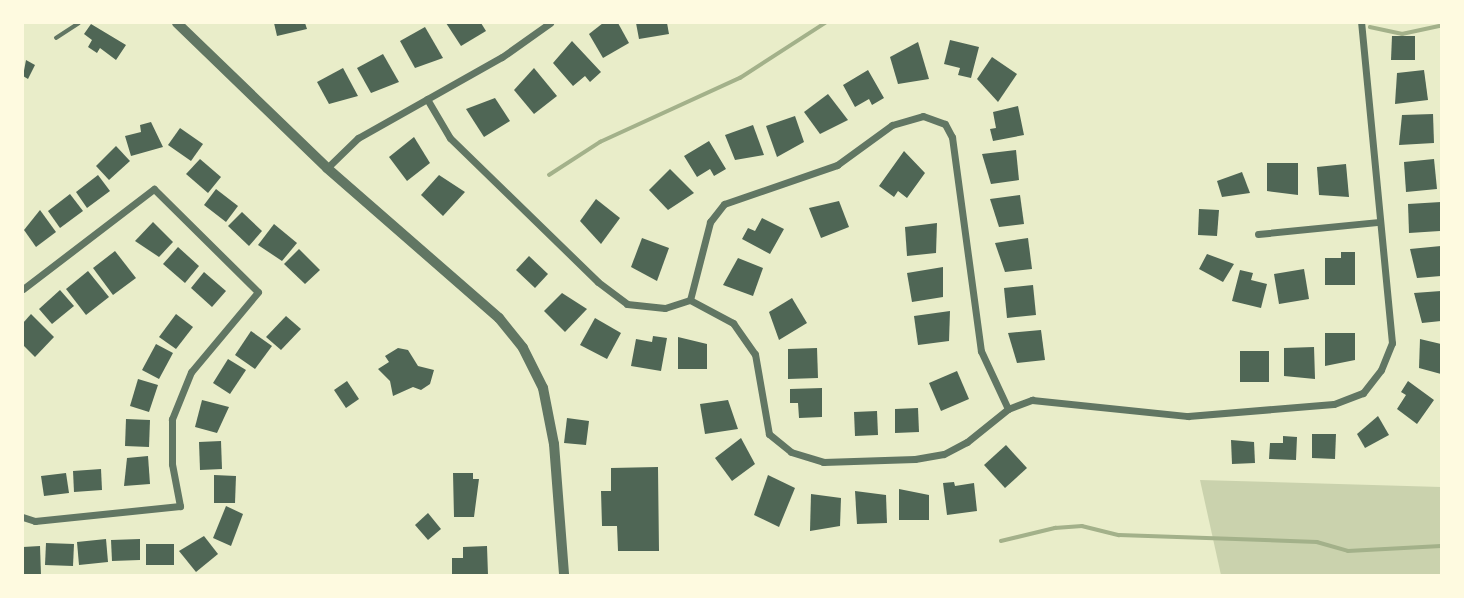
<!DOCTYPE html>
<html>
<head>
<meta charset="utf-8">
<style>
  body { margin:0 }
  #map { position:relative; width:1464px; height:598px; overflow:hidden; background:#e9edc9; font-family:"Public Sans",sans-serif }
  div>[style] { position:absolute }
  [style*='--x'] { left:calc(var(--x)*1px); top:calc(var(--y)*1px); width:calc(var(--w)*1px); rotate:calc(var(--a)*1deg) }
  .green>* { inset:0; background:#cad2ad }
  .stream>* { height:3.5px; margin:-1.75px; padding:0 1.75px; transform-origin:1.75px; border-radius:1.75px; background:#a3b18a }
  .building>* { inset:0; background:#4f6655 }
  .service>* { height:3.5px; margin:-1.75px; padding:0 1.75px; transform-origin:1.75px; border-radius:1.75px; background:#617663 }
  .minor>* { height:7px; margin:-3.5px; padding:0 3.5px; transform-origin:3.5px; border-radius:3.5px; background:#617663 }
  .tertiary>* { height:10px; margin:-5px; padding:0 5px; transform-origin:5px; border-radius:5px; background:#617663 }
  span { translate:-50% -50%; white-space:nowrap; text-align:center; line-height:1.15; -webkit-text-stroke:7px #fefae0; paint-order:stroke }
  .frame { position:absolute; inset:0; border:24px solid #fefae0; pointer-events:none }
</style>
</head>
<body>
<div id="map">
  <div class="green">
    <div style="clip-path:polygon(1200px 480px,1441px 487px,1441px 575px,1221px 575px)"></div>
  </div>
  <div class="stream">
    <div style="--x:1370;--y:27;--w:33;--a:12"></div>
    <div style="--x:1402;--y:34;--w:40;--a:-12"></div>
    <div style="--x:549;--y:175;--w:61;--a:-32.9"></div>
    <div style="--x:600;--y:142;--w:154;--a:-24.6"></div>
    <div style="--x:740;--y:78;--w:101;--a:-32.9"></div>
    <div style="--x:1001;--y:541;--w:56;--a:-13.5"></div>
    <div style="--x:1055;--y:528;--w:27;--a:-4"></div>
    <div style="--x:1082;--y:526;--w:38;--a:14"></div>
    <div style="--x:1119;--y:535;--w:198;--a:2"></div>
    <div style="--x:1317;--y:542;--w:32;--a:16"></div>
    <div style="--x:1348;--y:551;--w:93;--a:-3.1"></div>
  </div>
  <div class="building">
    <div style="clip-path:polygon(274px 23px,305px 23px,307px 29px,277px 36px)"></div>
    <div style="clip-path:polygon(446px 23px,481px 23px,486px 31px,461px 46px)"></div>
    <div style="clip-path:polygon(603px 23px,618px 23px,629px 43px,603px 58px,589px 34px)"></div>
    <div style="clip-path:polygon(636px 23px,667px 23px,669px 34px,639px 39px)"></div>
    <div style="clip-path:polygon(91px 24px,126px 45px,116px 60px,100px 48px,97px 53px,88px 47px,92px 40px,84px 34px)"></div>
    <div style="clip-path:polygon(425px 27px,443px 58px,415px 68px,400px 41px)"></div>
    <div style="clip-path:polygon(1392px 36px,1415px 36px,1415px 60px,1391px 60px)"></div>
    <div style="clip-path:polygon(950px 40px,979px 47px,971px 78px,958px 75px,960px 68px,944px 64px)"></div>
    <div style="clip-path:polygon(572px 41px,601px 72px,590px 82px,585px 76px,573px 86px,553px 63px)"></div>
    <div style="clip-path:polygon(918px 42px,929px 79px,898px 84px,890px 57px)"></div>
    <div style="clip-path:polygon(383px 54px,399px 82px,371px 93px,357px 68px)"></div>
    <div style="clip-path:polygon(992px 57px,1017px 74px,998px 102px,977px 79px)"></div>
    <div style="clip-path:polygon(26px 60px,35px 65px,28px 79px,23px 76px)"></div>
    <div style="clip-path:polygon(343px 68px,358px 96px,329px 104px,317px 82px)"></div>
    <div style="clip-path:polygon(534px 68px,557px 96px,534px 114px,514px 90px)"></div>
    <div style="clip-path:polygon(868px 70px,884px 98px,872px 105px,869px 99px,855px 107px,843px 85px)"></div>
    <div style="clip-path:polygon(1424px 70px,1428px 100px,1395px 104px,1397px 73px)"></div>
    <div style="clip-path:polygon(828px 94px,848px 120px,820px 134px,804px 112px)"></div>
    <div style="clip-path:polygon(495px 98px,510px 121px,484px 137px,466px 109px)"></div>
    <div style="clip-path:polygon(1018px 106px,1024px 135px,993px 141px,990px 129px,996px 128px,993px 112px)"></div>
    <div style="clip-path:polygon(1433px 114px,1434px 143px,1399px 145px,1402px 115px)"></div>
    <div style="clip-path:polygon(795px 116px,804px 142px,777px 157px,766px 126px)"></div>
    <div style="clip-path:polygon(151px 122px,163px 147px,131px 156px,125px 136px,141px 132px,140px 125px)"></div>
    <div style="clip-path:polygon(753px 125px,764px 155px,735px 160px,725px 135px)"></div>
    <div style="clip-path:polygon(180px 128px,203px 144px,191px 161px,168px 145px)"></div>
    <div style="clip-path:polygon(414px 137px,430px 163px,407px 181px,389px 157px)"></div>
    <div style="clip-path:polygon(709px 141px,726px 169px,714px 176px,710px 169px,697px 177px,684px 156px)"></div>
    <div style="clip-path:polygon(116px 146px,130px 161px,109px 180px,96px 166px)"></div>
    <div style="clip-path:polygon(1016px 150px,1019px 180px,991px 184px,982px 154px)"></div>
    <div style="clip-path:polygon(904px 151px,925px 173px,907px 198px,898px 191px,894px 197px,879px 186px)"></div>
    <div style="clip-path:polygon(200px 159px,221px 177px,208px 193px,186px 174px)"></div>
    <div style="clip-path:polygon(1434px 159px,1437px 189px,1406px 192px,1404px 162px)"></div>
    <div style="clip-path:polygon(1267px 163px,1298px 163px,1298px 195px,1267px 191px)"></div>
    <div style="clip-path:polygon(1346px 164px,1349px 197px,1319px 195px,1317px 167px)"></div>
    <div style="clip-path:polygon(670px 169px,694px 193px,668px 210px,649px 190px)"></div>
    <div style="clip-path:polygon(1242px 172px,1250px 193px,1222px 197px,1217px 181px)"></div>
    <div style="clip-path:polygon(98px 175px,110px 191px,87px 208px,76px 192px)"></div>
    <div style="clip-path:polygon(439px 175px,465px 192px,443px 216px,421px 195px)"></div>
    <div style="clip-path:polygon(216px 189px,238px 206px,226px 222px,204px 205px)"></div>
    <div style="clip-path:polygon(70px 194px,83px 211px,60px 228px,48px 211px)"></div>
    <div style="clip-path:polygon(1020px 195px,1024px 224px,999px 227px,990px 199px)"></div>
    <div style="clip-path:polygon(596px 199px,620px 218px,601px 244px,580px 221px)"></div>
    <div style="clip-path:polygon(839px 201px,849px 227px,821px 238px,809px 208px)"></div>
    <div style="clip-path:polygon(1441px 202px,1440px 231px,1409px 233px,1408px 204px)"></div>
    <div style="clip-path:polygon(1199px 209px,1219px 210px,1217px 236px,1198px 235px)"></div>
    <div style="clip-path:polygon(40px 210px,56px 232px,36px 247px,24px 230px)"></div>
    <div style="clip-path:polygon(242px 212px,262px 231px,249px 246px,228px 226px)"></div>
    <div style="clip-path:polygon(762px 218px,784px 229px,770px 254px,742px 239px,748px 228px,755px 231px)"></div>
    <div style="clip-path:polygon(153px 222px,173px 242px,159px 257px,135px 241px)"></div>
    <div style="clip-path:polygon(937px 223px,936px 253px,907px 256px,905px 227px)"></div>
    <div style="clip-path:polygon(274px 224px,297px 243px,282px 261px,258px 245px)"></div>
    <div style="clip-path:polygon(642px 238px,669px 248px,657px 281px,631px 267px)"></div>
    <div style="clip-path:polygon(1028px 238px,1032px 269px,1005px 272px,995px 243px)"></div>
    <div style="clip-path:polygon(1441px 246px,1441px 276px,1417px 278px,1410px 249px)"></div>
    <div style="clip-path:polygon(178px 247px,199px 266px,185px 283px,163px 264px)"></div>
    <div style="clip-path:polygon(299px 249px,320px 270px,305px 284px,284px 264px)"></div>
    <div style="clip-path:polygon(115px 251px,136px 278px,113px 295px,93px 268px)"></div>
    <div style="clip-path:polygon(1341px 252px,1355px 252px,1355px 285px,1325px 285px,1325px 258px,1341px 258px)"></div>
    <div style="clip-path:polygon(1207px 254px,1234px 264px,1223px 282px,1199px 269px)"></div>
    <div style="clip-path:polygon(529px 256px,548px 274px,535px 288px,516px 270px)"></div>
    <div style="clip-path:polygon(738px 258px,763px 268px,753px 296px,723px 285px)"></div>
    <div style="clip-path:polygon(943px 267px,943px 297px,912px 302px,907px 273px)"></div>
    <div style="clip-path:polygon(1304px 269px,1309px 299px,1279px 304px,1274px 274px)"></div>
    <div style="clip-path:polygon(1240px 270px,1253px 273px,1251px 280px,1267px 284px,1261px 308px,1232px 301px)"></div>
    <div style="clip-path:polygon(88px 271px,109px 297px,86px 315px,66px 289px)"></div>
    <div style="clip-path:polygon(204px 272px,226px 291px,212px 307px,191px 288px)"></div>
    <div style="clip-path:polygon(1033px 285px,1036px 315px,1007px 318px,1004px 288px)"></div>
    <div style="clip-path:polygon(60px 290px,74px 306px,52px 324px,39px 309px)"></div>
    <div style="clip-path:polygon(1441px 291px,1441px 321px,1422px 323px,1414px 293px)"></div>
    <div style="clip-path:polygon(562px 293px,587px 309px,565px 332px,544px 311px)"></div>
    <div style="clip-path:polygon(792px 298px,807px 323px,779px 340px,769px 312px)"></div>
    <div style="clip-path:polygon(950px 311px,949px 341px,918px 345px,914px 316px)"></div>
    <div style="clip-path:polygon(31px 314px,54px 337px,35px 357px,23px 345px,23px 323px)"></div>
    <div style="clip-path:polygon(176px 314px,193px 327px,176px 349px,159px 337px)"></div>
    <div style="clip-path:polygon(286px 316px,301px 329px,281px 350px,266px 337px)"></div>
    <div style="clip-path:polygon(595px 318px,621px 333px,607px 359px,580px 345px)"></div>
    <div style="clip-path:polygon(1041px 330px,1045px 360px,1017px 363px,1008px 333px)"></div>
    <div style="clip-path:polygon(251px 331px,272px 346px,255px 369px,235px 355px)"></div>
    <div style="clip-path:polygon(1325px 333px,1355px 333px,1355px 360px,1325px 366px)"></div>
    <div style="clip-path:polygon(653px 336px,667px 338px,661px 371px,631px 366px,636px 339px,652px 342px)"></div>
    <div style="clip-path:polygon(678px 337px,707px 344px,707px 369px,678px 369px)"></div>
    <div style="clip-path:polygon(1420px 339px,1441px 344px,1441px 374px,1419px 368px)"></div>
    <div style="clip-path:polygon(156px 344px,173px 353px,159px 379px,142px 370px)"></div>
    <div style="clip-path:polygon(1314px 347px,1315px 379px,1284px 376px,1284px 348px)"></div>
    <div style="clip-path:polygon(398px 348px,408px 350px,418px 366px,434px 370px,430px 384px,421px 390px,413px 387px,393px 396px,390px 381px,378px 369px,389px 362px,385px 356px)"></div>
    <div style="clip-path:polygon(817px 348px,818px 378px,788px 379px,788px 349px)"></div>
    <div style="clip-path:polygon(1240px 351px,1269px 351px,1269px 382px,1240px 382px)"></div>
    <div style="clip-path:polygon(228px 359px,246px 370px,230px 394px,213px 383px)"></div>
    <div style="clip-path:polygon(957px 371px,969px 399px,941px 411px,929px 383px)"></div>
    <div style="clip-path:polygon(138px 379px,158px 385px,149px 412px,130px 406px)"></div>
    <div style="clip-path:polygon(347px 381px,359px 399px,346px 408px,334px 390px)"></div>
    <div style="clip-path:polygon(1408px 381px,1434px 400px,1417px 424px,1397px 409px,1406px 395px,1401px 392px)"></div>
    <div style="clip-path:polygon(822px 388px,822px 417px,799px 418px,798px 403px,790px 403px,790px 389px)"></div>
    <div style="clip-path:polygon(202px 400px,229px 407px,217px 433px,195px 427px)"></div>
    <div style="clip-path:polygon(728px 400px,738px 429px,705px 434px,700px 404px)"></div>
    <div style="clip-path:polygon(918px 408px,919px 432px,895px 433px,895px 409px)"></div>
    <div style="clip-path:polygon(877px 411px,878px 435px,855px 436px,854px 412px)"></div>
    <div style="clip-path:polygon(1378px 416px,1389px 435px,1365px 448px,1357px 434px)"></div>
    <div style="clip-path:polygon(567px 418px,589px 421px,586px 445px,564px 443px)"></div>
    <div style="clip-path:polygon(126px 419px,150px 420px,149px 447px,125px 446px)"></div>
    <div style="clip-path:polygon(1312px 434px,1336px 434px,1335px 459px,1312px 458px)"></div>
    <div style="clip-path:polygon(1283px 436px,1297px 437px,1296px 460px,1269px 459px,1270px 443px,1283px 443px)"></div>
    <div style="clip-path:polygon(741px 438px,755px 464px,732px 481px,715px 458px)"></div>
    <div style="clip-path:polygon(1231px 440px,1254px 442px,1255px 463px,1232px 464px)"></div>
    <div style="clip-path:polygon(221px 441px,222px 469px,200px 470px,199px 442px)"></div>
    <div style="clip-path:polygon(1006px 445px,1027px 468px,1005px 488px,984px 465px)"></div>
    <div style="clip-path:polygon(148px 456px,150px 484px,124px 486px,127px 458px)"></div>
    <div style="clip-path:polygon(658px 467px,659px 551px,618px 551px,617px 526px,602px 526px,601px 491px,611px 491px,611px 468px)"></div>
    <div style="clip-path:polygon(101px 469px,102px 490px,74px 492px,73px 471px)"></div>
    <div style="clip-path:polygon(66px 473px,69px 493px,44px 496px,41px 476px)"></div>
    <div style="clip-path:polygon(453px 473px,473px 473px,473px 479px,479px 479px,474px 517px,454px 517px)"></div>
    <div style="clip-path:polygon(214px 475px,236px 476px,235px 503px,214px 503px)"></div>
    <div style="clip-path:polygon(768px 475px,795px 488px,779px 527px,754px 515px)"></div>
    <div style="clip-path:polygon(954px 482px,955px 486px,974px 483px,977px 511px,947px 515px,943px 483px)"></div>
    <div style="clip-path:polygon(899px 489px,929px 495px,929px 520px,899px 520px)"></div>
    <div style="clip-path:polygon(855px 491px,886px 495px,887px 523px,857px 524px)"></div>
    <div style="clip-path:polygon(811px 494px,841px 498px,840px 526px,810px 531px)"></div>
    <div style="clip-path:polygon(226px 506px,243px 514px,231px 546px,213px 538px)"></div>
    <div style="clip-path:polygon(428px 513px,441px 529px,428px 540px,415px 525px)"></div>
    <div style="clip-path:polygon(204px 536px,218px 554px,196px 572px,179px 551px)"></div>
    <div style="clip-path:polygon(106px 539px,108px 562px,79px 565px,77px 542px)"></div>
    <div style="clip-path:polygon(140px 539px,140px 560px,112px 561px,111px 540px)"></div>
    <div style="clip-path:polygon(46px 543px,74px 544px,73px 566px,45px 565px)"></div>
    <div style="clip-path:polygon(146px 544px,174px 544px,174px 565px,146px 565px)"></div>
    <div style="clip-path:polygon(40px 546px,41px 575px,23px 575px,23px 547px)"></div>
    <div style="clip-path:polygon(487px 546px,488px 575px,452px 575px,452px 558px,463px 558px,463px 547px)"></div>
  </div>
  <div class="service">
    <div style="--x:56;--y:38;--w:27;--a:-33"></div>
  </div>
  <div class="minor">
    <div style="--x:427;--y:99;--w:45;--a:59.5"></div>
    <div style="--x:450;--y:138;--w:206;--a:44.2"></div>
    <div style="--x:598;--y:282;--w:36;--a:37"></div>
    <div style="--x:627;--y:304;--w:38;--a:6"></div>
    <div style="--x:665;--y:308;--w:26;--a:-18"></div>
    <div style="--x:690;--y:300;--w:49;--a:28.1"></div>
    <div style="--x:733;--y:323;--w:38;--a:55"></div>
    <div style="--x:755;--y:354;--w:81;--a:80.1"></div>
    <div style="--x:769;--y:434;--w:28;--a:39"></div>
    <div style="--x:791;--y:452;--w:34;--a:17"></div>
    <div style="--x:823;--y:462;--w:92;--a:-1.9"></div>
    <div style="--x:915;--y:459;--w:29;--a:-10"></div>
    <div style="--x:944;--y:454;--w:26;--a:-28"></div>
    <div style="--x:967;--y:442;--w:53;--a:-38.8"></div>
    <div style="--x:1008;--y:409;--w:26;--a:-21"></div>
    <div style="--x:1032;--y:400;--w:157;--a:5.9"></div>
    <div style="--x:1188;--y:416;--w:146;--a:-4.7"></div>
    <div style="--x:1334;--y:404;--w:31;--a:-21"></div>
    <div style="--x:1363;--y:393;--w:29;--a:-52"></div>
    <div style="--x:1381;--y:370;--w:29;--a:-68"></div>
    <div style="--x:1392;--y:343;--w:321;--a:-95.5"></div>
    <div style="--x:327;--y:168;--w:43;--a:-44.1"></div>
    <div style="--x:358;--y:138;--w:165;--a:-29.4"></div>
    <div style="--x:502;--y:57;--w:59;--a:-35.3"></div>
    <div style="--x:1258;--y:234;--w:122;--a:-5.7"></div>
    <div style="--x:23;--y:289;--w:165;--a:-37.4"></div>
    <div style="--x:154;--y:189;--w:146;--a:44.7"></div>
    <div style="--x:258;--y:292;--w:104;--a:129.9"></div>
    <div style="--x:191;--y:372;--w:51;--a:112"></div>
    <div style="--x:172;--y:419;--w:45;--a:90"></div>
    <div style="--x:172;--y:464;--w:43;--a:79.2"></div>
    <div style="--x:180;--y:506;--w:146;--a:174.1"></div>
    <div style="--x:35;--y:521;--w:13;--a:-162"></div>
    <div style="--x:690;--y:300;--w:81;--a:-75.6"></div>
    <div style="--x:710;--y:222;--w:23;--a:-52"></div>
    <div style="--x:724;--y:204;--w:120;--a:-19"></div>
    <div style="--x:837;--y:165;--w:68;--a:-36"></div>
    <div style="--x:892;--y:125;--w:32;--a:-16"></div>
    <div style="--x:923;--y:116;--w:23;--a:20"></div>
    <div style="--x:945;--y:124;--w:15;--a:62"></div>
    <div style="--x:952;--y:137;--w:216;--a:82.3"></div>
    <div style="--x:981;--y:351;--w:64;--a:65"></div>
  </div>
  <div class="tertiary">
    <div style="--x:177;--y:23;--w:209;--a:44"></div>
    <div style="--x:327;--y:168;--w:228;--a:41.1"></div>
    <div style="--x:499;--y:318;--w:38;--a:51"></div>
    <div style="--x:523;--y:348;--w:45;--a:63.4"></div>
    <div style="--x:543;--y:388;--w:57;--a:78.9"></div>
    <div style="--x:554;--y:444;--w:131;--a:85.6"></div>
  </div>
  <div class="frame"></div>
</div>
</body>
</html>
